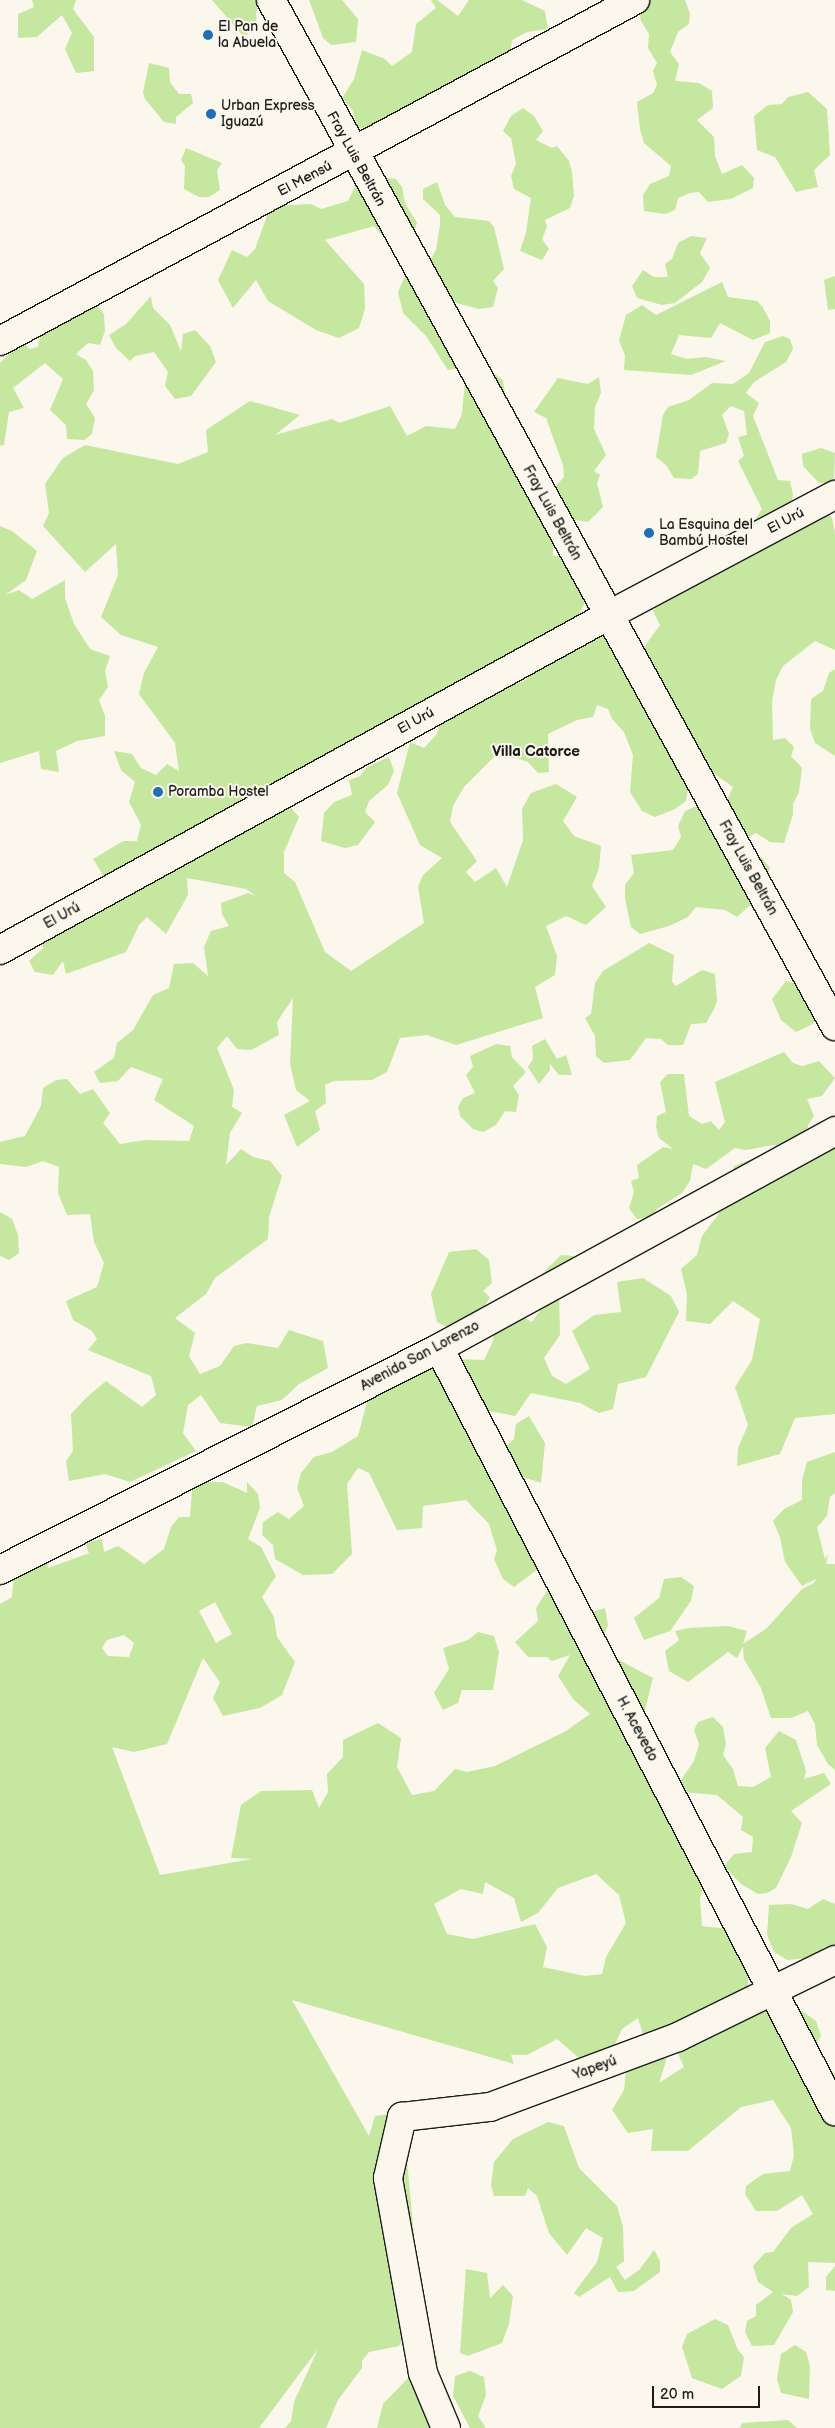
<!DOCTYPE html>
<html>
<head>
<meta charset="utf-8">
<style>
  body { margin:0 }
  #map { position:relative; width:835px; height:2428px; overflow:hidden; background:#fbf7ec; font-family:"Balsamiq Sans",sans-serif }
  div>[style] { position:absolute }
  [style*='--x'] { left:calc(var(--x)*1px); top:calc(var(--y)*1px); width:calc(var(--w)*1px); rotate:calc(var(--a)*1deg) }
  .green>* { inset:0; background:#c5e7a0 }
  .roads { filter:drop-shadow(1px 0 #1c1c1c) drop-shadow(-1px 0 #1c1c1c) drop-shadow(0 1px #1c1c1c) drop-shadow(0 -1px #1c1c1c) }
  .minor>* { height:28px; margin:-14px; padding:0 14px; transform-origin:14px; border-radius:14px; background:#fbf7ec }
  .dots>* { width:14px; height:14px; translate:-50% -50%; box-sizing:border-box; border:2px solid #fbf7ec; border-radius:50% }
  span { translate:-50% -50%; white-space:nowrap; text-align:center; line-height:1.15; -webkit-text-stroke:4px #fbf7ec; paint-order:stroke }
  .poi-label { font-size:14px; color:#1c1c1c }
  .left { translate:0 -50%; text-align:left }
  .street-label { font-size:14px; color:#1c1c1c }
  .neighbourhood-label { font-size:15px; color:#1c1c1c; font-weight:700 }
  .scale { position:absolute; left:652px; top:2386px; width:108px; height:22px; box-sizing:border-box; border:2px solid #1c1c1c; border-top:0; padding-left:6px; font-size:15px; line-height:18px; white-space:nowrap; color:#1c1c1c; -webkit-text-stroke:4px #fbf7ec; paint-order:stroke }
</style>
</head>
<body>
<div id="map">
  <div class="green">
    <div style="clip-path:polygon(32px 0,76px 0,73px 9px,94px 37px,94px 71px,76px 73px,65px 49px,72px 33px,62px 15px,37px 37px,18px 38px,18px 14px,34px 7px)"></div>
    <div style="clip-path:polygon(212px 0,271px 0,256px 11px,257px 29px,243px 36px)"></div>
    <div style="clip-path:polygon(309px 0,342px 0,358px 19px,356px 42px,331px 45px,323px 38px)"></div>
    <div style="clip-path:polygon(431px 0,437px 0,458px 16px,469px 0,522px 0,545px 11px,548px 29px,527px 32px,512px 40px,510px 57px,371px 129px,357px 128px,353px 111px,342px 98px,354px 79px,362px 50px,385px 59px,392px 66px,412px 52px,416px 24px,436px 8px)"></div>
    <div style="clip-path:polygon(636px 0,685px 0,690px 14px,689px 24px,678px 32px,670px 52px,679px 64px,675px 81px,699px 83px,712px 91px,713px 108px,697px 120px,714px 137px,715px 156px,722px 174px,742px 165px,754px 178px,753px 188px,731px 199px,708px 202px,699px 192px,690px 193px,678px 198px,675px 210px,665px 214px,644px 211px,643px 195px,650px 184px,669px 176px,671px 166px,644px 143px,640px 129px,637px 102px,653px 93px,657px 85px,653px 71px,657px 63px,648px 48px,649px 34px,641px 21px)"></div>
    <div style="clip-path:polygon(149px 63px,169px 68px,170px 82px,179px 94px,191px 94px,193px 103px,176px 117px,176px 124px,164px 122px,145px 99px,143px 93px)"></div>
    <div style="clip-path:polygon(808px 92px,827px 109px,830px 155px,814px 170px,818px 187px,796px 192px,775px 157px,757px 150px,754px 116px,768px 105px,782px 104px,788px 97px)"></div>
    <div style="clip-path:polygon(523px 108px,534px 116px,543px 131px,536px 140px,552px 148px,557px 146px,569px 161px,572px 172px,574px 196px,570px 208px,545px 220px,547px 227px,542px 239px,549px 249px,542px 260px,520px 251px,526px 233px,531px 198px,514px 189px,511px 176px,516px 164px,511px 138px,503px 131px,511px 116px)"></div>
    <div style="clip-path:polygon(186px 148px,222px 163px,217px 170px,220px 190px,209px 197px,199px 197px,184px 189px,185px 166px,181px 160px)"></div>
    <div style="clip-path:polygon(381px 177px,396px 179px,402px 187px,405px 203px,417px 223px,411px 241px,418px 241px,428px 254px,428px 264px,436px 250px,440px 225px,440px 215px,423px 199px,423px 189px,437px 182px,445px 205px,455px 217px,489px 221px,494px 227px,504px 269px,493px 281px,498px 288px,493px 307px,479px 309px,456px 303px,447px 295px,461px 368px,448px 370px,426px 336px,403px 313px,398px 292px,406px 274px,398px 253px,374px 226px,325px 240px,364px 284px,365px 309px,359px 328px,339px 338px,316px 330px,268px 301px,256px 280px,233px 308px,218px 280px,232px 250px,247px 257px,255px 249px,267px 216px,262px 212px,277px 206px,311px 204px,321px 209px,348px 201px,357px 183px)"></div>
    <div style="clip-path:polygon(691px 236px,707px 238px,700px 253px,710px 268px,702px 282px,675px 303px,662px 305px,637px 298px,632px 286px,643px 270px,654px 277px,668px 277px,665px 264px,672px 259px,678px 243px)"></div>
    <div style="clip-path:polygon(835px 276px,835px 309px,828px 310px,824px 280px)"></div>
    <div style="clip-path:polygon(722px 282px,728px 297px,757px 301px,762px 306px,770px 321px,770px 333px,753px 340px,720px 323px,711px 338px,679px 335px,671px 354px,687px 359px,706px 357px,726px 361px,691px 375px,624px 370px,625px 355px,619px 341px,626px 315px,642px 305px,656px 315px)"></div>
    <div style="clip-path:polygon(151px 296px,153px 308px,170px 325px,181px 351px,183px 334px,195px 330px,210px 346px,216px 362px,191px 396px,175px 399px,165px 386px,168px 372px,154px 352px,135px 356px,130px 361px,116px 348px,109px 335px,126px 324px)"></div>
    <div style="clip-path:polygon(81px 298px,97px 305px,104px 314px,105px 331px,100px 345px,88px 343px,76px 354px,86px 360px,93px 371px,94px 390px,86px 404px,95px 418px,92px 434px,84px 440px,67px 439px,66px 425px,50px 410px,63px 379px,45px 363px,13px 388px,24px 408px,9px 412px,4px 445px,0 446px,0 363px,21px 341px,30px 349px,38px 347px,40px 336px)"></div>
    <div style="clip-path:polygon(783px 336px,790px 339px,793px 349px,786px 362px,754px 382px,746px 393px,759px 403px,753px 416px,778px 480px,790px 481px,793px 495px,790px 509px,765px 532px,754px 521px,762px 509px,738px 461px,744px 456px,738px 437px,747px 435px,744px 411px,731px 406px,722px 415px,729px 434px,726px 443px,700px 451px,698px 474px,691px 479px,674px 478px,666px 465px,656px 457px,663px 415px,668px 407px,689px 400px,712px 383px,733px 384px,749px 373px,765px 342px)"></div>
    <div style="clip-path:polygon(487px 368px,503px 380px,512px 440px,553px 514px,553px 556px,575px 554px,601px 569px,577px 619px,285px 801px,299px 817px,284px 852px,284px 873px,295px 882px,325px 952px,351px 971px,424px 923px,418px 887px,423px 875px,442px 858px,420px 845px,397px 793px,410px 742px,424px 748px,437px 734px,442px 712px,485px 683px,523px 682px,586px 618px,645px 655px,644px 647px,660px 625px,653px 611px,671px 592px,824px 508px,832px 518px,835px 532px,835px 650px,815px 641px,783px 666px,776px 680px,772px 701px,773px 740px,785px 738px,794px 747px,791px 756px,802px 768px,799px 792px,793px 804px,793px 814px,784px 843px,770px 842px,756px 833px,730px 847px,762px 858px,770px 868px,757px 899px,737px 917px,725px 910px,696px 907px,688px 917px,669px 926px,640px 934px,631px 927px,625px 899px,625px 885px,634px 873px,631px 855px,673px 850px,681px 837px,678px 826px,685px 811px,706px 802px,726px 802px,733px 787px,706px 768px,690px 778px,686px 801px,675px 809px,655px 817px,642px 811px,630px 792px,633px 755px,624px 732px,612px 719px,608px 709px,597px 705px,593px 717px,577px 720px,548px 734px,549px 772px,538px 773px,528px 762px,516px 758px,494px 757px,464px 787px,453px 806px,450px 822px,477px 861px,466px 872px,475px 882px,496px 868px,507px 887px,523px 840px,522px 809px,531px 793px,556px 784px,577px 797px,563px 821px,574px 836px,601px 846px,599px 868px,592px 886px,606px 907px,586px 925px,566px 916px,546px 926px,557px 956px,555px 975px,535px 987px,543px 1018px,456px 1045px,427px 1035px,400px 1038px,387px 1072px,372px 1080px,334px 1081px,325px 1085px,326px 1103px,315px 1111px,320px 1130px,297px 1147px,284px 1115px,310px 1101px,296px 1090px,290px 1064px,293px 998px,277px 1022px,279px 1035px,251px 1050px,237px 1049px,227px 1036px,217px 1048px,234px 1090px,232px 1107px,242px 1113px,230px 1133px,226px 1165px,241px 1149px,253px 1157px,270px 1161px,282px 1176px,269px 1217px,268px 1239px,215px 1278px,206px 1294px,175px 1318px,195px 1333px,189px 1356px,200px 1374px,220px 1366px,234px 1346px,247px 1343px,278px 1348px,289px 1330px,323px 1341px,328px 1368px,299px 1384px,282px 1400px,257px 1406px,252px 1427px,220px 1423px,201px 1395px,188px 1405px,183px 1433px,196px 1451px,130px 1482px,105px 1474px,69px 1481px,66px 1461px,73px 1451px,71px 1414px,87px 1397px,106px 1381px,142px 1407px,156px 1395px,151px 1376px,88px 1350px,97px 1339px,92px 1331px,73px 1320px,66px 1301px,97px 1287px,104px 1263px,94px 1242px,90px 1214px,67px 1215px,58px 1193px,59px 1167px,43px 1161px,26px 1167px,0 1164px,0 1142px,25px 1136px,41px 1106px,43px 1088px,56px 1080px,67px 1079px,80px 1094px,93px 1089px,110px 1113px,103px 1123px,120px 1144px,145px 1140px,189px 1141px,194px 1126px,154px 1100px,163px 1079px,131px 1067px,118px 1081px,100px 1083px,94px 1072px,114px 1058px,117px 1043px,133px 1030px,153px 995px,169px 988px,174px 964px,193px 963px,208px 976px,204px 947px,211px 931px,229px 926px,222px 914px,221px 903px,248px 893px,256px 896px,246px 889px,187px 878px,188px 895px,166px 934px,147px 917px,139px 925px,126px 952px,66px 974px,63px 961px,53px 975px,35px 972px,29px 961px,43px 948px,42px 933px,106px 880px,93px 859px,123px 841px,137px 841px,141px 825px,129px 802px,135px 782px,121px 770px,114px 751px,132px 754px,141px 768px,156px 775px,167px 764px,179px 771px,175px 743px,139px 694px,144px 673px,158px 647px,121px 635px,101px 617px,118px 575px,116px 544px,85px 572px,43px 526px,49px 513px,45px 484px,63px 458px,85px 445px,178px 464px,208px 452px,206px 430px,250px 401px,300px 415px,275px 435px,332px 419px,339px 423px,390px 406px,407px 436px,426px 426px,455px 429px,462px 414px,465px 382px)"></div>
    <div style="clip-path:polygon(599px 377px,601px 393px,595px 407px,594px 429px,606px 455px,594px 471px,600px 475px,597px 483px,603px 507px,588px 522px,566px 518px,553px 489px,564px 477px,563px 465px,546px 418px,534px 412px,558px 378px,588px 384px)"></div>
    <div style="clip-path:polygon(821px 448px,835px 453px,834px 483px,819px 483px,803px 466px,802px 454px)"></div>
    <div style="clip-path:polygon(0 526px,12px 531px,37px 551px,26px 580px,5px 595px,19px 590px,32px 599px,65px 580px,65px 598px,74px 624px,90px 649px,110px 656px,105px 671px,108px 687px,99px 700px,105px 716px,105px 736px,77px 741px,56px 751px,59px 772px,41px 769px,39px 751px,0 763px)"></div>
    <div style="clip-path:polygon(835px 669px,835px 756px,815px 743px,810px 728px,811px 699px,823px 691px,829px 673px)"></div>
    <div style="clip-path:polygon(389px 757px,394px 771px,388px 785px,369px 801px,365px 812px,375px 822px,358px 845px,345px 848px,321px 841px,324px 813px,334px 802px,352px 795px,349px 780px,360px 776px,367px 767px)"></div>
    <div style="clip-path:polygon(649px 943px,674px 955px,672px 982px,676px 986px,702px 970px,715px 974px,717px 1001px,714px 1009px,706px 1023px,691px 1024px,683px 1045px,668px 1045px,661px 1039px,646px 1038px,630px 1060px,604px 1063px,596px 1056px,595px 1036px,585px 1018px,591px 1014px,595px 983px,603px 971px)"></div>
    <div style="clip-path:polygon(786px 981px,806px 985px,820px 1010px,813px 1024px,796px 1032px,781px 1020px,772px 999px)"></div>
    <div style="clip-path:polygon(545px 1039px,557px 1059px,566px 1055px,572px 1075px,559px 1075px,550px 1064px,550px 1070px,539px 1084px,528px 1067px,533px 1059px,532px 1046px)"></div>
    <div style="clip-path:polygon(496px 1044px,510px 1046px,512px 1057px,526px 1072px,513px 1086px,519px 1095px,516px 1112px,505px 1111px,496px 1125px,483px 1132px,473px 1129px,460px 1116px,458px 1107px,463px 1098px,475px 1093px,466px 1075px,473px 1067px,470px 1056px)"></div>
    <div style="clip-path:polygon(784px 1052px,793px 1063px,802px 1066px,819px 1061px,835px 1078px,822px 1096px,807px 1099px,814px 1116px,808px 1125px,806px 1139px,787px 1148px,773px 1145px,746px 1150px,735px 1148px,706px 1169px,693px 1164px,690px 1181px,682px 1193px,657px 1209px,652px 1218px,637px 1219px,629px 1208px,634px 1192px,631px 1181px,639px 1178px,637px 1165px,663px 1147px,673px 1149px,659px 1138px,656px 1127px,657px 1116px,666px 1112px,660px 1082px,668px 1074px,684px 1074px,689px 1116px,702px 1124px,711px 1121px,719px 1130px,725px 1122px,715px 1082px)"></div>
    <div style="clip-path:polygon(835px 1126px,835px 1414px,795px 1418px,780px 1454px,737px 1466px,738px 1448px,748px 1425px,735px 1387px,752px 1360px,760px 1319px,733px 1301px,710px 1324px,686px 1321px,687px 1294px,681px 1269px,697px 1255px,702px 1236px,718px 1215px,734px 1166px)"></div>
    <div style="clip-path:polygon(0 1212px,12px 1219px,18px 1235px,19px 1253px,9px 1260px,0 1256px)"></div>
    <div style="clip-path:polygon(476px 1249px,489px 1260px,492px 1283px,483px 1291px,490px 1297px,480px 1314px,453px 1330px,437px 1322px,431px 1294px,449px 1252px)"></div>
    <div style="clip-path:polygon(561px 1255px,573px 1256px,588px 1285px,559px 1295px,560px 1335px,544px 1358px,552px 1376px,566px 1384px,590px 1369px,572px 1331px,594px 1315px,621px 1312px,617px 1282px,643px 1278px,671px 1296px,679px 1312px,646px 1377px,618px 1384px,613px 1409px,599px 1413px,580px 1403px,531px 1393px,515px 1416px,484px 1410px,502px 1449px,514px 1439px,516px 1424px,529px 1416px,545px 1443px,541px 1483px,517px 1475px,545px 1564px,514px 1587px,503px 1579px,494px 1559px,497px 1550px,489px 1524px,466px 1500px,423px 1506px,422px 1528px,397px 1530px,369px 1473px,358px 1468px,347px 1484px,352px 1554px,332px 1574px,303px 1575px,275px 1559px,273px 1545px,262px 1535px,263px 1522px,278px 1512px,289px 1519px,304px 1506px,297px 1488px,301px 1473px,314px 1457px,332px 1452px,358px 1436px,368px 1398px,385px 1367px,454px 1359px,484px 1360px,493px 1341px,494px 1329px,510px 1309px,532px 1322px,546px 1302px,537px 1279px)"></div>
    <div style="clip-path:polygon(835px 1452px,835px 1493px,830px 1497px,827px 1516px,817px 1527px,825px 1559px,828px 1554px,826px 1564px,835px 1564px,835px 1770px,828px 1764px,817px 1745px,815px 1724px,808px 1711px,791px 1718px,771px 1718px,761px 1688px,744px 1659px,743px 1646px,737px 1658px,728px 1652px,688px 1682px,669px 1671px,665px 1651px,679px 1640px,675px 1631px,689px 1628px,728px 1626px,747px 1631px,743px 1644px,766px 1629px,802px 1589px,814px 1583px,816px 1579px,802px 1586px,785px 1562px,780px 1537px,773px 1521px,784px 1509px,802px 1500px,802px 1480px,807px 1462px)"></div>
    <div style="clip-path:polygon(evenodd,205px 1482px,223px 1482px,247px 1493px,247px 1482px,258px 1494px,260px 1508px,248px 1539px,261px 1547px,276px 1576px,262px 1597px,274px 1617px,277px 1637px,295px 1662px,282px 1695px,260px 1708px,223px 1716px,213px 1698px,220px 1682px,203px 1658px,167px 1744px,134px 1752px,112px 1747px,160px 1875px,252px 1859px,231px 1858px,241px 1805px,261px 1791px,312px 1790px,319px 1808px,328px 1792px,327px 1774px,343px 1757px,343px 1740px,378px 1723px,401px 1738px,397px 1767px,412px 1795px,434px 1791px,455px 1769px,467px 1772px,495px 1766px,566px 1731px,590px 1714px,573px 1699px,558px 1676px,570px 1655px,552px 1661px,547px 1657px,528px 1657px,515px 1642px,538px 1621px,536px 1608px,557px 1575px,585px 1614px,605px 1608px,608px 1625px,601px 1644px,615px 1658px,653px 1678px,645px 1710px,632px 1735px,707px 1873px,700px 1899px,702px 1926px,728px 1929px,748px 1962px,748px 1998px,784px 2011px,802px 2011px,816px 2021px,821px 2036px,813px 2050px,814px 2069px,831px 2070px,835px 2075px,835px 2263px,808px 2262px,809px 2287px,797px 2296px,782px 2294px,791px 2300px,793px 2312px,774px 2345px,752px 2346px,745px 2332px,747px 2321px,756px 2316px,756px 2305px,773px 2292px,758px 2282px,753px 2266px,765px 2253px,773px 2252px,791px 2228px,813px 2214px,802px 2195px,777px 2211px,756px 2211px,745px 2194px,746px 2186px,763px 2174px,790px 2171px,794px 2155px,791px 2128px,773px 2100px,741px 2107px,688px 2151px,651px 2151px,653px 2129px,628px 2133px,612px 2110px,624px 2090px,626px 2072px,638px 2049px,665px 2054px,666px 2061px,659px 2083px,684px 2067px,676px 2049px,678px 2037px,643px 2034px,638px 2018px,622px 2029px,609px 2057px,579px 2058px,557px 2039px,527px 2055px,511px 2055px,514px 2064px,292px 2000px,369px 2136px,375px 2116px,388px 2114px,406px 2150px,416px 2258px,422px 2278px,418px 2312px,399px 2346px,369px 2352px,362px 2361px,362px 2368px,338px 2400px,326px 2428px,285px 2428px,291px 2421px,294px 2402px,318px 2349px,259px 2428px,0 2428px,0 1604px,12px 1597px,14px 1573px,42px 1566px,42px 1556px,47px 1556px,48px 1568px,84px 1555px,89px 1553px,85px 1542px,102px 1539px,104px 1552px,118px 1546px,144px 1564px,164px 1549px,171px 1527px,179px 1517px,190px 1517px,192px 1490px,205px 1482px,215px 1602px,232px 1634px,216px 1643px,199px 1611px,215px 1602px,205px 1482px,124px 1635px,134px 1643px,129px 1657px,108px 1656px,102px 1648px,107px 1640px,124px 1635px,205px 1482px,596px 1874px,619px 1895px,626px 1923px,606px 1957px,602px 1974px,585px 1976px,543px 1967px,547px 1947px,535px 1924px,473px 1939px,447px 1934px,434px 1904px,461px 1889px,483px 1894px,485px 1882px,514px 1898px,521px 1922px,538px 1913px,558px 1888px,596px 1874px)"></div>
    <div style="clip-path:polygon(681px 1577px,694px 1586px,691px 1601px,670px 1631px,644px 1640px,634px 1618px,659px 1598px,664px 1579px)"></div>
    <div style="clip-path:polygon(478px 1632px,494px 1636px,499px 1652px,493px 1690px,462px 1690px,458px 1703px,443px 1710px,434px 1693px,449px 1669px,443px 1648px,468px 1640px)"></div>
    <div style="clip-path:polygon(713px 1717px,723px 1727px,726px 1744px,723px 1755px,733px 1769px,738px 1786px,753px 1787px,771px 1777px,765px 1748px,779px 1731px,796px 1740px,806px 1771px,804px 1779px,824px 1773px,831px 1784px,791px 1811px,802px 1823px,791px 1857px,776px 1888px,767px 1893px,758px 1894px,741px 1884px,724px 1866px,734px 1854px,752px 1852px,753px 1837px,741px 1830px,743px 1817px,717px 1795px,682px 1792px,678px 1784px,694px 1761px,699px 1744px,694px 1730px,698px 1722px)"></div>
    <div style="clip-path:polygon(823px 1899px,835px 1904px,835px 1950px,825px 1947px,810px 1958px,787px 1960px,774px 1952px,767px 1935px,769px 1905px,791px 1904px,808px 1909px)"></div>
    <div style="clip-path:polygon(548px 2122px,564px 2126px,579px 2168px,617px 2206px,623px 2227px,624px 2261px,616px 2267px,625px 2280px,639px 2270px,654px 2250px,660px 2261px,660px 2272px,634px 2291px,618px 2292px,610px 2277px,579px 2297px,574px 2293px,597px 2262px,603px 2238px,586px 2228px,567px 2255px,549px 2233px,537px 2196px,528px 2188px,525px 2196px,494px 2196px,491px 2185px,494px 2162px,513px 2139px)"></div>
    <div style="clip-path:polygon(835px 2266px,835px 2291px,826px 2290px,826px 2277px)"></div>
    <div style="clip-path:polygon(466px 2269px,487px 2273px,490px 2298px,503px 2285px,513px 2296px,509px 2324px,502px 2343px,468px 2356px,460px 2353px)"></div>
    <div style="clip-path:polygon(715px 2319px,728px 2325px,738px 2350px,744px 2357px,741px 2376px,722px 2389px,692px 2378px,682px 2347px,687px 2334px)"></div>
    <div style="clip-path:polygon(413px 2344px,424px 2346px,437px 2357px,443px 2428px,377px 2428px,383px 2404px,409px 2377px)"></div>
    <div style="clip-path:polygon(795px 2345px,806px 2352px,810px 2366px,809px 2399px,781px 2393px,777px 2379px,781px 2354px)"></div>
    <div style="clip-path:polygon(470px 2371px,484px 2377px,486px 2395px,478px 2416px,486px 2428px,470px 2428px,453px 2396px,455px 2376px)"></div>
    <div style="clip-path:polygon(788px 2420px,797px 2428px,739px 2428px,743px 2423px)"></div>
  </div>
  <div class="roads">
    <div class="minor">
      <div style="--x:271;--y:0;--w:1171;--a:61.2"></div>
      <div style="--x:0;--y:341;--w:721;--a:-28.24"></div>
      <div style="--x:0;--y:950;--w:695;--a:-28.81"></div>
      <div style="--x:609;--y:615;--w:256;--a:-28"></div>
      <div style="--x:439;--y:1348;--w:860;--a:62.57"></div>
      <div style="--x:0;--y:1570;--w:492;--a:-26.8"></div>
      <div style="--x:439;--y:1348;--w:452;--a:-28.7"></div>
      <div style="--x:446;--y:2428;--w:60;--a:-112.7"></div>
      <div style="--x:423;--y:2373;--w:198;--a:-100.2"></div>
      <div style="--x:388;--y:2178;--w:63;--a:-77.1"></div>
      <div style="--x:402;--y:2117;--w:89;--a:-6.5"></div>
      <div style="--x:490;--y:2107;--w:201;--a:-20.4"></div>
      <div style="--x:678;--y:2037;--w:175;--a:-26.1"></div>
    </div>
  </div>
  <div class="dots">
    <div style="left:208px;top:35px;background:#1f6fb2"></div>
    <div style="left:211px;top:114px;background:#1f6fb2"></div>
    <div style="left:649px;top:533px;background:#1f6fb2"></div>
    <div style="left:158px;top:792px;background:#1f6fb2"></div>
  </div>
  <div class="poi-label">
    <span class="left" style="left:218px;top:35px">El Pan de<br>la Abuela</span>
    <span class="left" style="left:221px;top:114px">Urban Express<br>Iguazú</span>
    <span class="left" style="left:659px;top:533px">La Esquina del<br>Bambú Hostel</span>
    <span class="left" style="left:168px;top:792px">Poramba Hostel</span>
  </div>
  <div class="street-label">
    <span style="left:356px;top:159px;rotate:61deg">Fray Luis Beltrán</span>
    <span style="left:305px;top:179px;rotate:-28deg">El Mensú</span>
    <span style="left:552px;top:513px;rotate:61deg">Fray Luis Beltrán</span>
    <span style="left:786px;top:521px;rotate:-28deg">El Urú</span>
    <span style="left:416px;top:721px;rotate:-29deg">El Urú</span>
    <span style="left:748px;top:868px;rotate:61deg">Fray Luis Beltrán</span>
    <span style="left:62px;top:916px;rotate:-29deg">El Urú</span>
    <span style="left:420px;top:1356px;rotate:-28deg">Avenida San Lorenzo</span>
    <span style="left:637px;top:1729px;rotate:62deg">H. Acevedo</span>
    <span style="left:595px;top:2068px;rotate:-20deg">Yapeyú</span>
  </div>
  <div class="neighbourhood-label">
    <span style="left:536px;top:752px">Villa Catorce</span>
  </div>
  <div class="scale">20 m</div>
</div>
</body>
</html>
